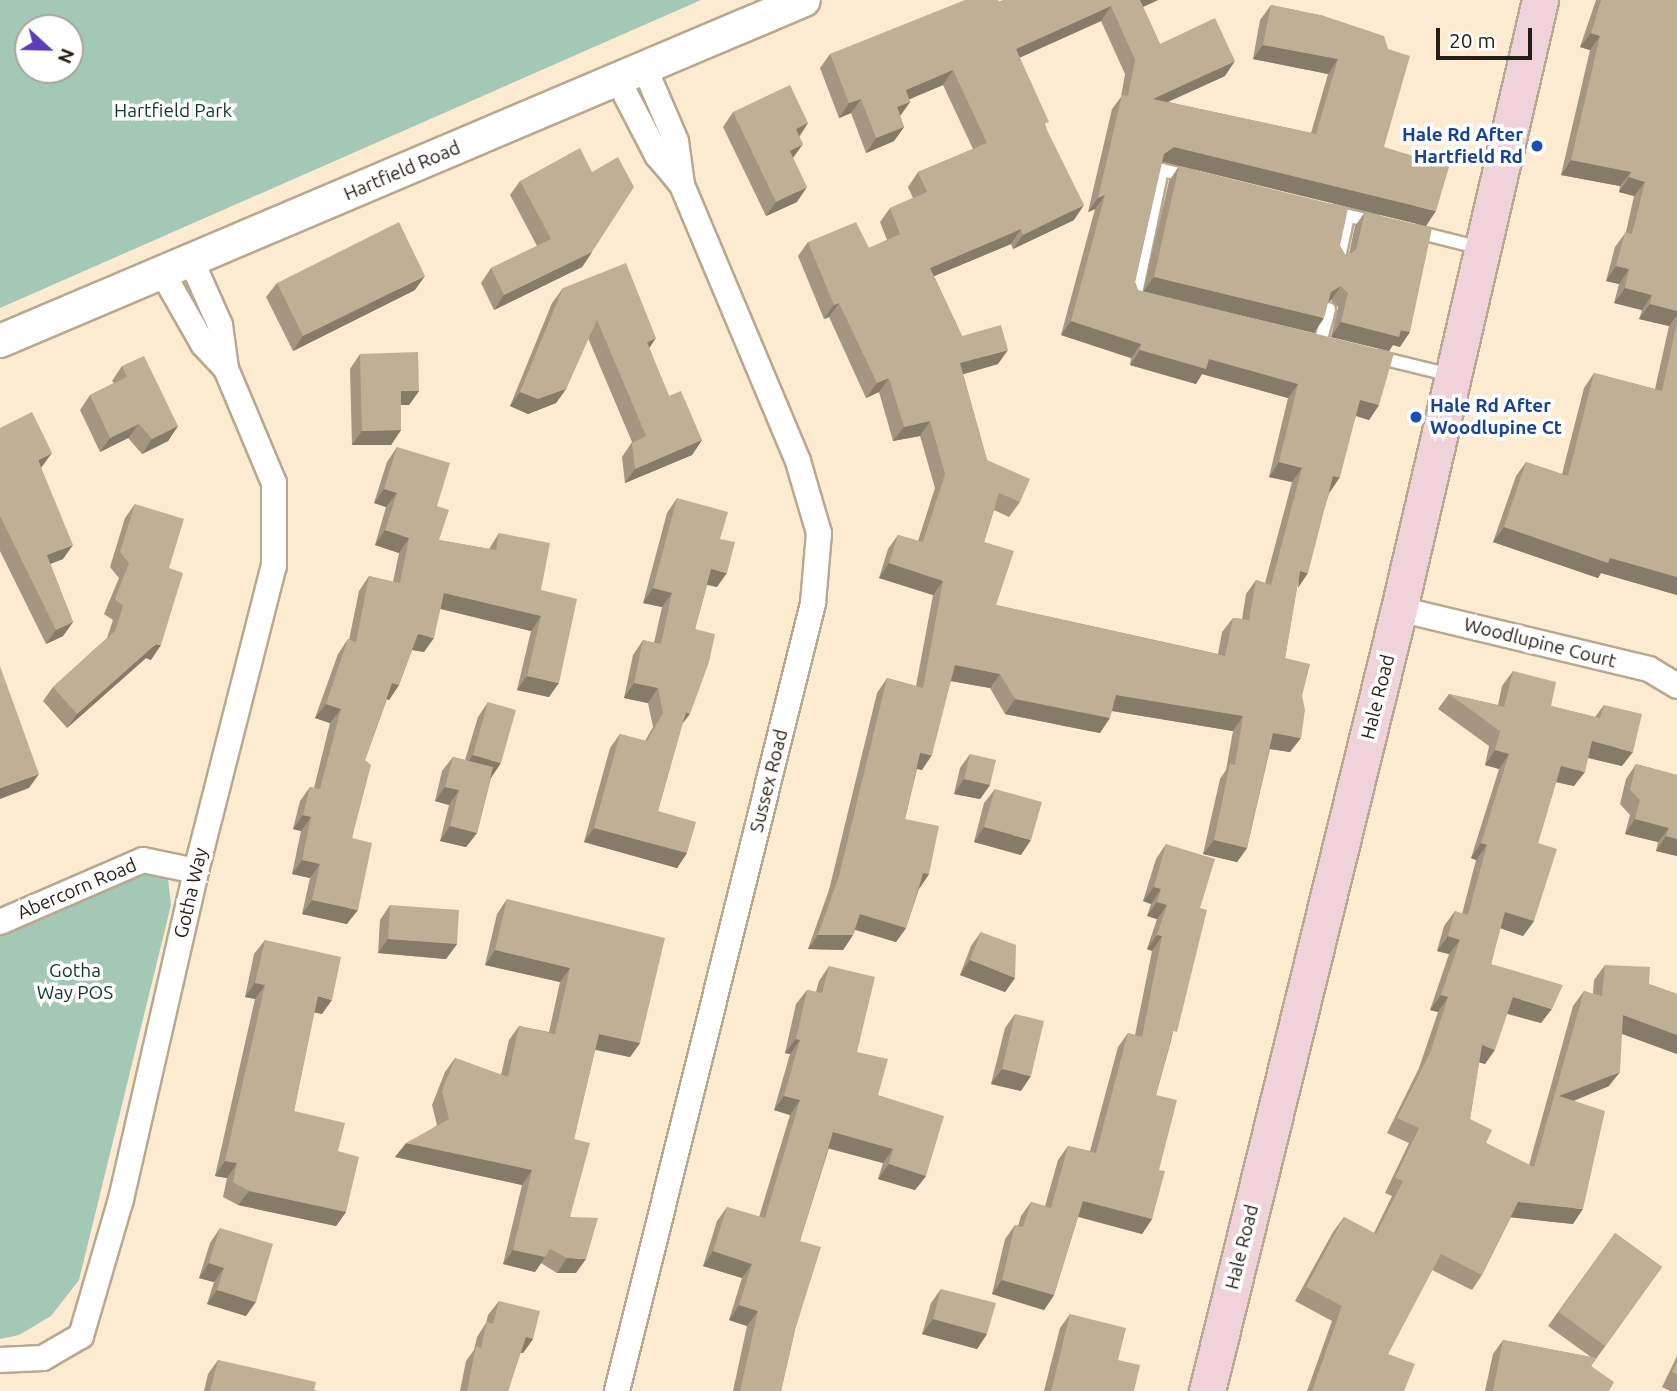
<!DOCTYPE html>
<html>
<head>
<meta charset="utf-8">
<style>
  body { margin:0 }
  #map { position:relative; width:1677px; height:1391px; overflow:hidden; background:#fcebd1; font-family:Ubuntu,sans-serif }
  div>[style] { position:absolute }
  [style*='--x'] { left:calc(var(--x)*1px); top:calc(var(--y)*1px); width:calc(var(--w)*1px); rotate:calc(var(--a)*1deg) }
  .green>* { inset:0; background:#a4c8b6 }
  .roads { filter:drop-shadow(2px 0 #b8a88f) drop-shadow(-2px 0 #b8a88f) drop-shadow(0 2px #b8a88f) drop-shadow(0 -2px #b8a88f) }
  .service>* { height:12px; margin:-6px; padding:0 6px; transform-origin:6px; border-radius:6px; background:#fff }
  .minor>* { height:24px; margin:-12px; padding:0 12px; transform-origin:12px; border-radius:12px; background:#fff }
  .tertiary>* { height:32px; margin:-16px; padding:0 16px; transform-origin:16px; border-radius:16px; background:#fff }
  .secondary>* { height:35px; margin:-17.5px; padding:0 17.5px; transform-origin:17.5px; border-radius:17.5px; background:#f0d3da }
  .wall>* { inset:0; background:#a49680 }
  .shaded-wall>* { inset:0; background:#867a68 }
  .building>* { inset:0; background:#bfaf95 }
  .dots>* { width:19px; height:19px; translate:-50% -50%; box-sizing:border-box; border:4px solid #fff; border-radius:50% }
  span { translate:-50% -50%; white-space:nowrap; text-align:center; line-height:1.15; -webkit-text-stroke:7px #fff; paint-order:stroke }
  .park-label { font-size:19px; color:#0e3828 }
  .transit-label { font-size:19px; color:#164399; font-weight:700 }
  .right { translate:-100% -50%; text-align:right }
  .left { translate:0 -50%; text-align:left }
  .street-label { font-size:19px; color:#241e14 }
  .north { position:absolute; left:14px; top:14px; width:70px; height:70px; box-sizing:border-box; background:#fff; border:2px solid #a7a5a1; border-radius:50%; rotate:112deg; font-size:19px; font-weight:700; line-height:28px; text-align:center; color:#241e14 }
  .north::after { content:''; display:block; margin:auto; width:24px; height:32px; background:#5d3db6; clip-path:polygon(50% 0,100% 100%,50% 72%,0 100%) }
  .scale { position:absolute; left:1436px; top:28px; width:96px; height:32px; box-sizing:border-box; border:4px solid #241e14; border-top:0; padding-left:9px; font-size:21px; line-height:24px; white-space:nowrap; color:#241e14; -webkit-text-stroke:5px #fff; paint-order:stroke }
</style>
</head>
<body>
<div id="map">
  <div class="green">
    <div style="clip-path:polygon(evenodd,0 0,701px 0,0 308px,0 0,28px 28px,70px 28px,70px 70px,28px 70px,28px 28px)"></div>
    <div style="clip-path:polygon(145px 870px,164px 873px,168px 879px,171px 905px,79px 1280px,51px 1316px,19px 1335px,0 1339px,0 932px)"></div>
  </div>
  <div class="roads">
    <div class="service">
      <div style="--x:1332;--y:212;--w:44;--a:13.1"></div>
      <div style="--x:1417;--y:232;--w:66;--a:14"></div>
      <div style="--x:1338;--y:262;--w:47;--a:-77.7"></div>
      <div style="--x:1135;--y:298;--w:131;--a:-78.1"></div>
      <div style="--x:1162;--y:170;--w:27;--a:13"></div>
      <div style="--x:1320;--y:343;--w:35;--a:-75"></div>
      <div style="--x:1377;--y:357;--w:76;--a:13.7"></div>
    </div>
    <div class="minor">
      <div style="--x:618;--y:80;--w:85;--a:62.5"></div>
      <div style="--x:657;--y:155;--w:39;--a:50"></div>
      <div style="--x:162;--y:272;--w:83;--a:60.3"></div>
      <div style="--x:203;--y:344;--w:34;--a:47"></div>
      <div style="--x:1399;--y:609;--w:257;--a:13.5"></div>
      <div style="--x:1649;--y:669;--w:33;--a:31"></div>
      <div style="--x:0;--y:922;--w:156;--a:-23.4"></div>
      <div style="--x:143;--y:860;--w:54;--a:11.7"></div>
      <div style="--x:0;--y:1360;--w:43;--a:-2.7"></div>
      <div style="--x:43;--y:1358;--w:44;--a:-30.1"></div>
      <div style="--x:81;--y:1336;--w:143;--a:-73.7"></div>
      <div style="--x:121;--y:1199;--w:336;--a:-77.1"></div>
      <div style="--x:196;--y:871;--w:315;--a:-75.7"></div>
      <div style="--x:274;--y:566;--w:83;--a:-90"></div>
      <div style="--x:274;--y:483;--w:124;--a:-112.8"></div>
      <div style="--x:226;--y:369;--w:44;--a:-97.8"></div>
      <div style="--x:220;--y:325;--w:71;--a:-114"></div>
      <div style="--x:617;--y:1391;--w:812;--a:-76.03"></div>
      <div style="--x:813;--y:603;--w:70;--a:-85.1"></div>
      <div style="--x:819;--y:533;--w:75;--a:-106.3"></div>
      <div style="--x:798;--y:461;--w:299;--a:-112.8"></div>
      <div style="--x:682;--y:185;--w:44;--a:-97.8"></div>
      <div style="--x:676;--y:141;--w:78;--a:-113.3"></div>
    </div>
    <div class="tertiary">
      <div style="--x:0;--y:341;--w:873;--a:-22.98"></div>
    </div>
    <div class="secondary">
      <div style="--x:1207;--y:1391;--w:805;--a:-76.21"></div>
      <div style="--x:1399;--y:609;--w:625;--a:-76.96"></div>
    </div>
  </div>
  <div class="wall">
    <div style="clip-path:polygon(evenodd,1004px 0,1158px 0,1143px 7px,1160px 44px,1225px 76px,1168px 102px,1311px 133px,1328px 74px,1253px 59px,1260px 20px,1271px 5px,1324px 16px,1384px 147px,1426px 226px,1164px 162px,1161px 163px,1135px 282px,1138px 290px,1379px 405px,1369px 420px,1356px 416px,1297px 587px,1285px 658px,1302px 696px,1290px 752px,1270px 749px,1247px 848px,1237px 862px,1203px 854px,1220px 779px,1226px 770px,1233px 731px,1112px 711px,1100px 733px,1005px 714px,990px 688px,951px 681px,922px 770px,917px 769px,905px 819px,929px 874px,919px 889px,906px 928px,896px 942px,855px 930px,853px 935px,843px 950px,808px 949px,829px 890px,877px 693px,887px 678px,916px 686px,933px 595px,879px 578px,888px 549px,898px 535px,918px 541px,935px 488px,920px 436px,893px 441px,879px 392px,866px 398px,829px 317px,824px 319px,798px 256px,808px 242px,869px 248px,887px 240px,880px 222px,890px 208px,913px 198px,908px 187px,918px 172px,973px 149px,943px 85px,909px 99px,910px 102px,900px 116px,904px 127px,894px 141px,866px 153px,851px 113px,839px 118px,820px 68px,830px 54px,1004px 0,1101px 21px,1125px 74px,1121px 97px,1112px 109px,1088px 212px,1095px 209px,1061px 335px,1131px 358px,1130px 365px,1196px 384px,1202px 374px,1288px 398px,1269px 477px,1292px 482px,1265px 583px,1256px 580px,1246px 594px,1242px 619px,1233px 618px,1222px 632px,1218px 654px,996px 605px,984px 542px,994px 510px,1009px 517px,1020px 502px,987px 460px,963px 374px,998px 364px,962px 336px,934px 276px,1011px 244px,1013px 249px,1074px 220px,1046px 127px,1019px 57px,1101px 21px)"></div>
    <div style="clip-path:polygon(1596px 0,1677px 0,1677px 595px,1601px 573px,1598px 578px,1493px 542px,1516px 476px,1526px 462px,1562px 474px,1584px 388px,1594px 373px,1655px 389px,1669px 326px,1639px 319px,1642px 310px,1614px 303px,1619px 284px,1606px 281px,1615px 247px,1626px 232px,1634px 196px,1619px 192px,1620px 186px,1561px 175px,1590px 50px,1580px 47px)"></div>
    <div style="clip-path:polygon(733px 112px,808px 123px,800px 136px,793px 158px,797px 202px,766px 216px,723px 127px)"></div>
    <div style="clip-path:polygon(1179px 166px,1340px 246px,1346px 256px,1349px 254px,1355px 226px,1365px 212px,1400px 347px,1393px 345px,1389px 351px,1331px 337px,1338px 307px,1331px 300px,1328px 302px,1314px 333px,1143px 292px,1169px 181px)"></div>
    <div style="clip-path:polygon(592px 172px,592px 252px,582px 267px,494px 310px,481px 283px,491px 268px,537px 246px,510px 195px,520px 181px)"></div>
    <div style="clip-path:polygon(277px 283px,415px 290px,293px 351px,266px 297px)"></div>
    <div style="clip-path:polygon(563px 288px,649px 348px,669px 396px,702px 440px,692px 455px,625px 483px,622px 457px,632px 442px,588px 338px,566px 389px,556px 403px,528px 414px,510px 406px,552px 303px)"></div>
    <div style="clip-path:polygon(360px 354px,419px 391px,409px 405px,401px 405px,401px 430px,391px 445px,352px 445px,350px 369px)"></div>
    <div style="clip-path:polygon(122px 366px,178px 426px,168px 441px,142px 454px,128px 438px,100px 452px,80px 410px,90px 395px,114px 383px,112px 381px)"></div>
    <div style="clip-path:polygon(0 428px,41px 467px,63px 559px,50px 564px,73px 622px,63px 636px,46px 644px,0 551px)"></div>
    <div style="clip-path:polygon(397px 447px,437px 506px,439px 540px,489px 549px,499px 533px,541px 590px,549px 697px,517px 690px,531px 631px,440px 609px,424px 652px,412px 650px,399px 685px,389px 700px,387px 699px,365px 760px,352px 838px,347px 924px,302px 914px,310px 878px,292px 874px,301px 831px,293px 829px,300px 801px,310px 787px,314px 788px,330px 723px,315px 718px,338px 654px,348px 639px,349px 640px,359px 591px,369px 576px,393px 582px,399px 553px,375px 545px,386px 507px,374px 503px,387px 462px)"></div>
    <div style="clip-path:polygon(677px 498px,720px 539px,717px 587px,707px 585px,695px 629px,682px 724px,658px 811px,687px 853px,677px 868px,584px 842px,610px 748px,620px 734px,645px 741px,653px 727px,648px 703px,624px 698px,633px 655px,643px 640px,654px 643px,662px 607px,643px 603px,667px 513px)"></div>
    <div style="clip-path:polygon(135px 504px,169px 568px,151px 660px,146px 658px,67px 728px,43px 701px,53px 687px,107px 638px,113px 620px,104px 614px,119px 578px,110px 567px,125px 518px)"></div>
    <div style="clip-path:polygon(1513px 671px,1551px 706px,1595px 717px,1604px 705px,1622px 766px,1588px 758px,1574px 786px,1556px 782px,1538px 843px,1534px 921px,1523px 936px,1500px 928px,1491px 964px,1541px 1023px,1507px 1014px,1485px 1064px,1479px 1062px,1470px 1119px,1486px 1143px,1529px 1165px,1573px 1006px,1584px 991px,1593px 994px,1594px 980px,1605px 965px,1649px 984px,1677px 994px,1677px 1054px,1622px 1034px,1609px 1086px,1574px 1101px,1573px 1224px,1511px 1217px,1482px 1275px,1472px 1290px,1432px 1270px,1388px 1354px,1404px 1391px,1307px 1391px,1332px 1321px,1295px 1301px,1333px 1232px,1344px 1217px,1374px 1233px,1392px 1196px,1385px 1193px,1409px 1143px,1387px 1133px,1419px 1068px,1438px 1012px,1430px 1010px,1449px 954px,1437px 951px,1444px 926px,1455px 911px,1462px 914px,1476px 860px,1471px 858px,1499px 769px,1485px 765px,1489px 746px,1438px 709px,1449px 694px,1498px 705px,1502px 686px)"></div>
    <div style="clip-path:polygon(488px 702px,491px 778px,477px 833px,466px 847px,440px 841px,449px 805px,435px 801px,442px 771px,453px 757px,465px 760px,478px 717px)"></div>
    <div style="clip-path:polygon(970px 754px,990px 785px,980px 799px,954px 794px,960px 768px)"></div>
    <div style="clip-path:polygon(1636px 764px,1677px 775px,1677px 856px,1656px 851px,1658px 842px,1625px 834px,1630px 815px,1620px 804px,1626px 779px)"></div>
    <div style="clip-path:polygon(995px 789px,1021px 855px,974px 842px,984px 803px)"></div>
    <div style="clip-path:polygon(1166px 844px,1200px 908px,1171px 1041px,1156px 1095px,1159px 1170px,1152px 1219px,1142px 1234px,1078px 1217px,1054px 1295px,1044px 1310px,992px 1294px,1005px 1239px,1015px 1225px,1018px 1226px,1021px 1216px,1031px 1202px,1045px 1206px,1058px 1160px,1068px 1146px,1090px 1151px,1118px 1047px,1128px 1033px,1135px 1035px,1152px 951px,1147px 949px,1157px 919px,1147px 916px,1151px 904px,1143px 901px,1156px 859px)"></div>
    <div style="clip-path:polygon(507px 899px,640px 1043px,630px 1057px,595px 1050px,574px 1139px,570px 1217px,576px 1273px,557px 1273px,541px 1263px,535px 1272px,503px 1264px,522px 1185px,395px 1157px,437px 1125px,432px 1105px,445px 1072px,455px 1058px,501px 1075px,509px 1040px,519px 1026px,549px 1032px,560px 982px,485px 965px,497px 914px)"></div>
    <div style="clip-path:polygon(390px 905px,457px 944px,446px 959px,378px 953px,380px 920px)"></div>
    <div style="clip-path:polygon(981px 932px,1015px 978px,1005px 992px,960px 975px,971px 946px)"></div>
    <div style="clip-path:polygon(265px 940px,322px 1014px,314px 1012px,294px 1111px,338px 1151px,346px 1212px,336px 1226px,238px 1205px,223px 1197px,227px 1178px,215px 1176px,255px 999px,245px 997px,254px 954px)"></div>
    <div style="clip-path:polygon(829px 966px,857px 1052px,878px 1095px,926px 1176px,915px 1190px,878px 1179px,883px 1163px,829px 1148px,800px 1241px,795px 1330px,781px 1391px,733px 1391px,747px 1326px,729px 1320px,742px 1278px,703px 1266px,717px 1221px,727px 1207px,759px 1217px,790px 1115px,774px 1110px,790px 1054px,785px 1053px,796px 1004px,807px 990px,816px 992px,819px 981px)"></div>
    <div style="clip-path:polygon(1015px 1014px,1021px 1091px,991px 1084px,1005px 1028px)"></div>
    <div style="clip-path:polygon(220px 1228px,246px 1316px,207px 1304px,214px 1282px,199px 1278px,210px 1243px)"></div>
    <div style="clip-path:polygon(1615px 1233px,1662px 1267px,1591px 1366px,1609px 1391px,1485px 1391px,1493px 1354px,1503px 1340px,1591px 1357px,1548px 1326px)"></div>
    <div style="clip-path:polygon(941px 1289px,987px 1334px,977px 1349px,922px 1334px,931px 1303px)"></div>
    <div style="clip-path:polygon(499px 1301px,533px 1339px,523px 1353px,520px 1353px,508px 1391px,460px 1391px,466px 1361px,474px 1350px,477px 1337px,486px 1323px,488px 1315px)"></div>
    <div style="clip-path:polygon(1070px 1314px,1118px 1360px,1134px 1391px,1044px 1391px,1060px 1328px)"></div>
    <div style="clip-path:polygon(1677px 1356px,1677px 1391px,1670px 1391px,1662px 1387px)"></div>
    <div style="clip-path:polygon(218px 1360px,314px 1390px,317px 1391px,204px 1391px,208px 1374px)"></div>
  </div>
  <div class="shaded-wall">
    <div style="clip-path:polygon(1138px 0,1158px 0,1129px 13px)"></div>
    <div style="clip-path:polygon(1111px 6px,1101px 21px,1006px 64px,1016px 49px)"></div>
    <div style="clip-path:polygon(1591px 33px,1600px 36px,1590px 50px,1580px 47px)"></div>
    <div style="clip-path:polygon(1263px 45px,1338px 59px,1328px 74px,1253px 59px)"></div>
    <div style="clip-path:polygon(1235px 61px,1225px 76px,1143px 113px,1153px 99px)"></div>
    <div style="clip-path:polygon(953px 70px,943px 85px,896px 105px,906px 90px)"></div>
    <div style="clip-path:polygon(861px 99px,851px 113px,839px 118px,849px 103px)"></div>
    <div style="clip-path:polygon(910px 102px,900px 116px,897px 107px)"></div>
    <div style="clip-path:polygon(808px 123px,798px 137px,796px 129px)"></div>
    <div style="clip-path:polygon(904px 127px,894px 141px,866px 153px,876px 138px)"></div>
    <div style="clip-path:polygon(803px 144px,793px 158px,790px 151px)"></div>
    <div style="clip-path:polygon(1174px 147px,1436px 211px,1426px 226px,1164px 162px,1153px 168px,1164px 154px)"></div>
    <div style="clip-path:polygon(1571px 160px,1631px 172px,1620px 186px,1561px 175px)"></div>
    <div style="clip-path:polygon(1629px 177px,1645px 182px,1634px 196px,1619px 192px)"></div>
    <div style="clip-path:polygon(807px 187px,797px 202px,766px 216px,776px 202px)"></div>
    <div style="clip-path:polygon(1105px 195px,1095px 209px,1088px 212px,1098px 198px)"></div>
    <div style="clip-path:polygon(1084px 205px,1074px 220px,1013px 249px,1023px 235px)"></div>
    <div style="clip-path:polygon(1021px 229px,1011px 244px,920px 282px,930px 268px)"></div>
    <div style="clip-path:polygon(592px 252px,582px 267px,494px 310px,504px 295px)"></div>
    <div style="clip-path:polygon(1616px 266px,1629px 269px,1619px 284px,1606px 281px)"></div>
    <div style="clip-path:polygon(425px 276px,415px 290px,293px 351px,303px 336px)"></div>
    <div style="clip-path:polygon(1154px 277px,1324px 318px,1314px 333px,1143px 292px)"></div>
    <div style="clip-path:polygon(1341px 286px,1331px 300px,1321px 306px,1331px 292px)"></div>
    <div style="clip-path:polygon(1625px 288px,1652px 295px,1642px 310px,1614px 303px)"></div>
    <div style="clip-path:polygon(839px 303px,829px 317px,824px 319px,834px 305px)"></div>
    <div style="clip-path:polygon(1650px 304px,1677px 311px,1677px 315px,1669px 326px,1639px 319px)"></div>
    <div style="clip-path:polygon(1071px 321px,1141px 344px,1131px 358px,1061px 335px)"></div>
    <div style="clip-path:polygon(1341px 322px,1401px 330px,1410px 332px,1400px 347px,1393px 345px,1389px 351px,1331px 337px)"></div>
    <div style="clip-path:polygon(656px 338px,646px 353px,647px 342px)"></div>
    <div style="clip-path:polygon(1008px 350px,998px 364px,950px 378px,960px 363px)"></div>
    <div style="clip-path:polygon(1140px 350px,1209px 359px,1298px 384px,1288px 398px,1202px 374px,1196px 384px,1130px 365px)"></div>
    <div style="clip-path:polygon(889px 378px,879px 392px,866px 398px,877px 383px)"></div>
    <div style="clip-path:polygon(566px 389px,556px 403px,528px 414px,510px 406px,520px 392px)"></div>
    <div style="clip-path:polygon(401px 391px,419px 391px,409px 405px,391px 405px)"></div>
    <div style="clip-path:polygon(1360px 400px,1379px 405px,1369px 420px,1350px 414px)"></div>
    <div style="clip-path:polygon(930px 421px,920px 436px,893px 441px,904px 427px)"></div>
    <div style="clip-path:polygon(139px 424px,128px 438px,100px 452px,110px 438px)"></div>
    <div style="clip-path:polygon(178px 426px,168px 441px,142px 454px,152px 439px)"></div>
    <div style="clip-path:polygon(401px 430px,391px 445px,352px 445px,362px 431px)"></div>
    <div style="clip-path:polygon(702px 440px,692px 455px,625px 483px,635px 469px)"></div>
    <div style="clip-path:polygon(52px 453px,41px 468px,38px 460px)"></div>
    <div style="clip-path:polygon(1279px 462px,1302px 468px,1292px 482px,1269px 477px)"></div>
    <div style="clip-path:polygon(1333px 476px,1340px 477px,1330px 492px,1323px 490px)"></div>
    <div style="clip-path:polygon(384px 489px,397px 493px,386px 507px,374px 503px)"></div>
    <div style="clip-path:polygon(1504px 527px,1677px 577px,1677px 595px,1601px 573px,1598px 578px,1493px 542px)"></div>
    <div style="clip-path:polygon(385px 530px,409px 538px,399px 553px,375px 545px)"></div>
    <div style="clip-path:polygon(73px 545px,63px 559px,37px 569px,47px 555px)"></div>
    <div style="clip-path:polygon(889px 563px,943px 581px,933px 595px,879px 578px)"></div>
    <div style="clip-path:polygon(711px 569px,727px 573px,717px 587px,701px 583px)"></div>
    <div style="clip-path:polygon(1300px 571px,1308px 573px,1298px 588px)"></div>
    <div style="clip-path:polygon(653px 588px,672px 593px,662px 607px,643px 603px)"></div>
    <div style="clip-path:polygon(444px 593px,541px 616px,531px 631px,434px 607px)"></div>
    <div style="clip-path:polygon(73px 622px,63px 636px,46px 644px,56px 630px)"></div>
    <div style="clip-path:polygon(418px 634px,434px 638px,424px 652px,407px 649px)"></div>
    <div style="clip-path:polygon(156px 644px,161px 645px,151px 660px,146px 658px,67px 728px,77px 714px)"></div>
    <div style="clip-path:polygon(955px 665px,1000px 674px,990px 688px,945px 680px)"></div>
    <div style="clip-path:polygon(527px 676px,559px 683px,549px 697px,517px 690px)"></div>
    <div style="clip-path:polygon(392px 683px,399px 685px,389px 700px,382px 697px)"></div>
    <div style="clip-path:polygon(634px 683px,658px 688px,648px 703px,624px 698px)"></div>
    <div style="clip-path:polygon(1116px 695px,1243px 716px,1233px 731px,1106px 710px)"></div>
    <div style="clip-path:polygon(1015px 699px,1110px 718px,1100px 733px,1005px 714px)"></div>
    <div style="clip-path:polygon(326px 704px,341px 709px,330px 723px,315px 718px)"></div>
    <div style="clip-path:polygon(686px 712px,690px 714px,679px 728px)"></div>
    <div style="clip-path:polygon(1273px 733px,1301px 738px,1290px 752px,1263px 748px)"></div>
    <div style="clip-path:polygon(1592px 741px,1633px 752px,1622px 766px,1581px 756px)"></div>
    <div style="clip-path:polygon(1495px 750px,1509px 754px,1499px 769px,1485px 765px)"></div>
    <div style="clip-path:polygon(920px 753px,932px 755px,922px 770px,910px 767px)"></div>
    <div style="clip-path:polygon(473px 755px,501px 763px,491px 778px,463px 769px)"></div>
    <div style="clip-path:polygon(1561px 766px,1585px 772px,1574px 786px,1551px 781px)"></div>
    <div style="clip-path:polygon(39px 774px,29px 788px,0 799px,0 788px)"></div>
    <div style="clip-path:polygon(964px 779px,990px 785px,980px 799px,954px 794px)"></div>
    <div style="clip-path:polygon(445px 787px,459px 790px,449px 805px,435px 801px)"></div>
    <div style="clip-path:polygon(303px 815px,311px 817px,301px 831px,293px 829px)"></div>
    <div style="clip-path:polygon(1635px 819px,1669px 828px,1658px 842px,1625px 834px)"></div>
    <div style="clip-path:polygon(450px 826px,477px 833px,466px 847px,440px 841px)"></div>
    <div style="clip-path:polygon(984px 827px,1031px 840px,1021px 855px,974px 842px)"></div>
    <div style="clip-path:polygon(594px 828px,687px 853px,677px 868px,584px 842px)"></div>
    <div style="clip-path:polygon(1666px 836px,1677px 839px,1677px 856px,1656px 851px)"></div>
    <div style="clip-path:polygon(1214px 840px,1247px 848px,1237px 862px,1203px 854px)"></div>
    <div style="clip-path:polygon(1481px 843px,1487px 845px,1476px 860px,1471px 858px)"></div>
    <div style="clip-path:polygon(302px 860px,320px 864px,310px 878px,292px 874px)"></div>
    <div style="clip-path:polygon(923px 873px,929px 874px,919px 889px)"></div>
    <div style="clip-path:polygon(1154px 887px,1161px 889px,1151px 904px,1143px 901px)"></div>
    <div style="clip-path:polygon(312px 900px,358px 910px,347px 924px,302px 914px)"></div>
    <div style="clip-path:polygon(1157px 902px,1167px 905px,1157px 919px,1147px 916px)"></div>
    <div style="clip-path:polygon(1505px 912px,1534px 921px,1523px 936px,1494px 926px)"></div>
    <div style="clip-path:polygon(860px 914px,906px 928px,896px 942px,850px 928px)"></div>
    <div style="clip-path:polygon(818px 935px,853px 935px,843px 950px,808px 949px)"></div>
    <div style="clip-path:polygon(1157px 935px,1162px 936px,1152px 951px,1147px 949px)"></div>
    <div style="clip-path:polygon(1448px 936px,1460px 940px,1449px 954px,1437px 951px)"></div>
    <div style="clip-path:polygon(388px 939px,457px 944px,446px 959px,378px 953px)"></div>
    <div style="clip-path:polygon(495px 950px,570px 968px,560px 982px,485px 965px)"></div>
    <div style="clip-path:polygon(970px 960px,1015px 978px,1005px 992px,960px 975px)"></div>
    <div style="clip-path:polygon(255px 983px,265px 985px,255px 999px,245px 997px)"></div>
    <div style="clip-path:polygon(1441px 995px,1448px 997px,1438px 1012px,1430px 1010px)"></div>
    <div style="clip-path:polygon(318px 996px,332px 1000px,322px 1014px,308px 1011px)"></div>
    <div style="clip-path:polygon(1513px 997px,1552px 1009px,1541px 1023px,1502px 1012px)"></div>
    <div style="clip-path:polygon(1623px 1015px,1677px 1035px,1677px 1054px,1612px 1030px)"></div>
    <div style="clip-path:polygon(599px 1034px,640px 1043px,630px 1057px,589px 1048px)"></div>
    <div style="clip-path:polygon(796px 1039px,800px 1040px,790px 1054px,785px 1053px)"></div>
    <div style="clip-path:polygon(1482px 1045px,1495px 1050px,1485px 1064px,1471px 1060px)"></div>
    <div style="clip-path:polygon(1002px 1069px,1031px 1076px,1021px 1091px,991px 1084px)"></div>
    <div style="clip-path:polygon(1620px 1072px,1609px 1086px,1550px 1110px,1559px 1096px)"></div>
    <div style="clip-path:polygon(784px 1096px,800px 1100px,790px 1115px,774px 1110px)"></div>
    <div style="clip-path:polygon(833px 1132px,893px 1149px,883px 1163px,823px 1147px)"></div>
    <div style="clip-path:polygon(406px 1143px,532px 1170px,522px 1185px,395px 1157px)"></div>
    <div style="clip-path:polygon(225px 1161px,237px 1163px,227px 1178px,215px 1176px)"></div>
    <div style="clip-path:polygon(889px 1164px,926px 1176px,915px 1190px,878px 1179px)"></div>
    <div style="clip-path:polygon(249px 1191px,346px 1212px,336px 1226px,238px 1205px)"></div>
    <div style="clip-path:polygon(1083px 1201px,1152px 1219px,1142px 1234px,1073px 1215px)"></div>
    <div style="clip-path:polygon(1518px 1202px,1583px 1209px,1573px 1224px,1508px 1217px)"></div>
    <div style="clip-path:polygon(513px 1250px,545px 1257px,535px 1272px,503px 1264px)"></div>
    <div style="clip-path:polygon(713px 1251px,752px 1264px,742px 1278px,703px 1266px)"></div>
    <div style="clip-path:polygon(567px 1258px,586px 1259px,576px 1273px,557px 1273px)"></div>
    <div style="clip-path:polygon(209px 1263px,224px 1268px,214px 1282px,199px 1278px)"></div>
    <div style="clip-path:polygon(1002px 1280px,1054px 1295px,1044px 1310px,992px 1294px)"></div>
    <div style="clip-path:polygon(217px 1290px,256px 1302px,246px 1316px,207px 1304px)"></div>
    <div style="clip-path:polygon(739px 1305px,758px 1311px,747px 1326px,729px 1320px)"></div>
    <div style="clip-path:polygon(933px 1319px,987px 1334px,977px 1349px,922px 1334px)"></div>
    <div style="clip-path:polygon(526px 1337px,533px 1339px,523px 1353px,515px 1351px)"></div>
  </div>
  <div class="building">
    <div style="clip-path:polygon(evenodd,965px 0,998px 0,999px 2px,1004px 0,1140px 0,1160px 44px,1215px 18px,1235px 61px,1153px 99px,1316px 134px,1338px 59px,1263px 45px,1271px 5px,1324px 16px,1384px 36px,1388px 49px,1410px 56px,1384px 147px,1449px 167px,1436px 211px,1174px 147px,1164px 154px,1135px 282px,1138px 290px,1394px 353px,1379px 405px,1360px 400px,1340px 477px,1333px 476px,1308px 573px,1300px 571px,1285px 658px,1310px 664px,1302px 696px,1305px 710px,1301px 738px,1273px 733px,1247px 848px,1214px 840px,1230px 764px,1235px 765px,1243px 716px,1116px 695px,1110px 718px,1015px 699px,1000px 674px,955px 665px,932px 755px,920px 753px,905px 819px,939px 826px,929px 874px,923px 873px,906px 928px,860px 914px,853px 935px,818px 935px,839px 876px,887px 678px,923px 688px,943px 581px,889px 563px,898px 535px,923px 542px,945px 474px,930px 421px,904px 427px,889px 378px,877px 383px,839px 303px,834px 305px,808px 242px,856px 222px,869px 248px,900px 234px,890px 208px,927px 192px,918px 172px,987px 143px,953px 70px,906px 90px,910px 102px,897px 107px,904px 127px,876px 138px,861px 99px,849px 103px,830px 54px,965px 0,1111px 6px,1135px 60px,1128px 96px,1122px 95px,1098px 198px,1105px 195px,1071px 321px,1141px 344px,1140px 350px,1206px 369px,1209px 359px,1298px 384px,1279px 462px,1302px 468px,1271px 585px,1256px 580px,1249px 620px,1233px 618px,1225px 656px,996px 605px,1014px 551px,984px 542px,999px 493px,1020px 502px,1030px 479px,987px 460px,960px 363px,1008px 350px,1001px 325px,962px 336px,930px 268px,1021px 229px,1023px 235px,1084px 205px,1044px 124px,1049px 122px,1016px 49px,1111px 6px)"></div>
    <div style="clip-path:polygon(1601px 0,1677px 0,1677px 311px,1650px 304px,1652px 295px,1625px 288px,1629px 269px,1616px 266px,1625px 232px,1632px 234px,1645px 182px,1629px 177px,1631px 172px,1571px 160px,1600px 36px,1591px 33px)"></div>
    <div style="clip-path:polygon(790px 85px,808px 123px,796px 129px,803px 144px,790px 151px,807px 187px,776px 202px,733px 112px)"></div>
    <div style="clip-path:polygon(580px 148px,592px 172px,618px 157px,634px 187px,592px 252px,504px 295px,491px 268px,551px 239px,520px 181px)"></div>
    <div style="clip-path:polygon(1179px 166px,1348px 208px,1340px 246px,1346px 256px,1356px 250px,1365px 212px,1432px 228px,1410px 332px,1401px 330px,1399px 337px,1341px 322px,1348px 293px,1341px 286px,1331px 292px,1324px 318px,1154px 277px)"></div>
    <div style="clip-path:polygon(399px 222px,425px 276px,303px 336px,277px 283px)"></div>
    <div style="clip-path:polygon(626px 263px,656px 338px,647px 342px,669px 396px,681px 391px,702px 440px,635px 469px,632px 443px,646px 436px,597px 320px,566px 389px,538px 399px,520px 392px,563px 288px)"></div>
    <div style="clip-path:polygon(1677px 322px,1677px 577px,1610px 558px,1608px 563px,1504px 527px,1526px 462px,1568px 476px,1594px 373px,1662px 391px)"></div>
    <div style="clip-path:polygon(418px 352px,419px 391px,401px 391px,401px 430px,362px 431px,360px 354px)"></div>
    <div style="clip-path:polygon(144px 356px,178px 426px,152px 439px,139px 424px,110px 438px,90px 395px,127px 377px,122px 366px)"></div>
    <div style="clip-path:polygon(32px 412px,52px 453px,38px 460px,73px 545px,47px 555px,73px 622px,56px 630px,0 516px,0 428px)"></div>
    <div style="clip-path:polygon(397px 447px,450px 463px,437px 506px,449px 510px,439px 540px,496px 550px,499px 533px,550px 543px,541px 590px,577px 599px,559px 683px,527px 676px,541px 616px,444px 593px,434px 638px,418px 634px,399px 685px,392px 683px,365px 760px,371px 765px,352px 838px,372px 843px,358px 910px,312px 900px,320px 864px,302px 860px,311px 817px,303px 815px,310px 787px,320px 789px,341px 709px,326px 704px,348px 639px,356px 642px,369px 576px,400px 583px,409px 538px,385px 530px,397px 493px,384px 489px)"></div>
    <div style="clip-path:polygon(677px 498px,728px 512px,720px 539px,735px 542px,727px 573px,711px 569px,695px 629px,715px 634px,709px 662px,690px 714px,686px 712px,658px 811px,696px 822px,687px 853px,594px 828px,620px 734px,647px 741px,663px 713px,658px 688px,634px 683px,643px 640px,661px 644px,672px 593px,653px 588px)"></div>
    <div style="clip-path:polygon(135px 504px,184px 519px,169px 568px,183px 573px,161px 645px,156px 644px,77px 714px,53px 687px,115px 631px,123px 606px,115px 599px,129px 563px,120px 552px)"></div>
    <div style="clip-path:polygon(0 666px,39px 774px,0 788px)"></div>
    <div style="clip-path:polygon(1513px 671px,1556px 682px,1551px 706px,1600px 718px,1604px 705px,1642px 714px,1633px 752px,1592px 741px,1585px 772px,1561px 766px,1538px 843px,1557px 849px,1534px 921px,1505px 912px,1491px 964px,1563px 985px,1552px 1009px,1513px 997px,1495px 1050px,1482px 1045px,1470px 1119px,1492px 1130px,1486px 1143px,1534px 1167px,1584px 991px,1602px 996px,1605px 965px,1650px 967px,1649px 984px,1677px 994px,1677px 1035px,1623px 1015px,1620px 1072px,1559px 1096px,1605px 1111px,1583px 1209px,1518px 1202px,1482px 1275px,1441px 1254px,1388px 1354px,1415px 1364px,1404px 1391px,1312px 1391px,1342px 1306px,1306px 1287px,1344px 1217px,1376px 1234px,1403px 1181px,1395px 1178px,1419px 1128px,1397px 1118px,1430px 1053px,1448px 997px,1441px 995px,1460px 940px,1448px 936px,1455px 911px,1468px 915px,1487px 845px,1481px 843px,1509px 754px,1495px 750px,1500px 731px,1449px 694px,1504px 707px)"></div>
    <div style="clip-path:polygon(488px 702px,516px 710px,501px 763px,473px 755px)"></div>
    <div style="clip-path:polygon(970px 754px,996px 760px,990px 785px,964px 779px)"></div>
    <div style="clip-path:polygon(453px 757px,493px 767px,477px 833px,450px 826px,459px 790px,445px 787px)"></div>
    <div style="clip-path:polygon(1636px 764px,1677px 775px,1677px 839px,1666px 836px,1669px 828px,1635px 819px,1640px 800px,1630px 790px)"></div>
    <div style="clip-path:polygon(995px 789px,1042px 802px,1031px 840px,984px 827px)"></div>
    <div style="clip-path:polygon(1166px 844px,1215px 859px,1200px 908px,1207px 910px,1177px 1032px,1173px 1031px,1156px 1095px,1177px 1100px,1159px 1170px,1165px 1171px,1152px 1219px,1083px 1201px,1054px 1295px,1002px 1280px,1015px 1225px,1023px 1227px,1031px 1202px,1051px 1208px,1068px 1146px,1096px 1153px,1128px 1033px,1142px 1037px,1162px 936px,1157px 935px,1167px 905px,1157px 902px,1161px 889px,1154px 887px)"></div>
    <div style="clip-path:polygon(507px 899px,665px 938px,640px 1043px,599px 1034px,574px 1139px,590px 1143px,570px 1217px,598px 1218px,586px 1259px,567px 1258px,550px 1249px,545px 1257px,513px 1250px,532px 1170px,406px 1143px,449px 1119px,442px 1091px,455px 1058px,508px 1077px,519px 1026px,555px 1034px,570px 968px,495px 950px)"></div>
    <div style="clip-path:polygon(390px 905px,459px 910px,457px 944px,388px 939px)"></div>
    <div style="clip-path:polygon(981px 932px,1016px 945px,1015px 978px,970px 960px)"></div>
    <div style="clip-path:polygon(265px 940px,341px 957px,332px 1000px,318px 996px,294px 1111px,345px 1123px,338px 1151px,359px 1157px,346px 1212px,249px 1191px,233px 1182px,237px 1163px,225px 1161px,265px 985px,255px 983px)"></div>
    <div style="clip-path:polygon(829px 966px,875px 977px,857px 1052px,888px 1059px,878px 1095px,944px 1116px,926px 1176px,889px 1164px,893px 1149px,833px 1132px,800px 1241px,821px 1247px,795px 1330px,781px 1391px,740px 1391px,758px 1311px,739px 1305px,752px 1264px,713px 1251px,727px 1207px,765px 1218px,800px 1100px,784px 1096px,800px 1040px,796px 1039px,807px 990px,822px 993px)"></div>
    <div style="clip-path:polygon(1015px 1014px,1044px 1021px,1031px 1076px,1002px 1069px)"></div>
    <div style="clip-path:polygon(220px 1228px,273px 1244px,256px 1302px,217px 1290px,224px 1268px,209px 1263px)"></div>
    <div style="clip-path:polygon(1615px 1233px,1662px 1267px,1605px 1346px,1559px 1312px)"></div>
    <div style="clip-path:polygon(941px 1289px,996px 1303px,987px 1334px,933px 1319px)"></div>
    <div style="clip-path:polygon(499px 1301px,540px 1311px,533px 1339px,526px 1337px,508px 1391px,467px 1391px,476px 1346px,481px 1348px,487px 1322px,493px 1324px)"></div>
    <div style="clip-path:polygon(1070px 1314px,1126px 1328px,1118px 1360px,1140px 1365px,1134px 1391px,1051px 1391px)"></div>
    <div style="clip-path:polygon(1503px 1340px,1596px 1358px,1591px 1366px,1614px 1382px,1609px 1391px,1493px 1391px)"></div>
    <div style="clip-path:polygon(218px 1360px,316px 1382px,314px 1390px,317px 1391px,210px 1391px)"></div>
    <div style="clip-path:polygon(1677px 1362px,1677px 1375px,1672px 1372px)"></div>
  </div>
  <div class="dots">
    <div style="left:1537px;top:146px;background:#1a4fb4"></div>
    <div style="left:1416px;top:417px;background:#1a4fb4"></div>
  </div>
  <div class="park-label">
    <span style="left:173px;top:111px">Hartfield Park</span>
    <span style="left:75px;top:982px">Gotha<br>Way POS</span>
  </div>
  <div class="transit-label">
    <span class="right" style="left:1523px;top:146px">Hale Rd After<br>Hartfield Rd</span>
    <span class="left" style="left:1430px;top:417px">Hale Rd After<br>Woodlupine Ct</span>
  </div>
  <div class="street-label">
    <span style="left:402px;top:171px;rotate:-23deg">Hartfield Road</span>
    <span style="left:1540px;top:643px;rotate:14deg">Woodlupine Court</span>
    <span style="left:1378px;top:697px;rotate:-76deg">Hale Road</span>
    <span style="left:769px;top:781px;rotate:-76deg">Sussex Road</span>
    <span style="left:77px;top:889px;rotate:-23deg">Abercorn Road</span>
    <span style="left:191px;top:893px;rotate:-77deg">Gotha Way</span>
    <span style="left:1242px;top:1247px;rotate:-76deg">Hale Road</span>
  </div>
  <div class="north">N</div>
  <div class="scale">20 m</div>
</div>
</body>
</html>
